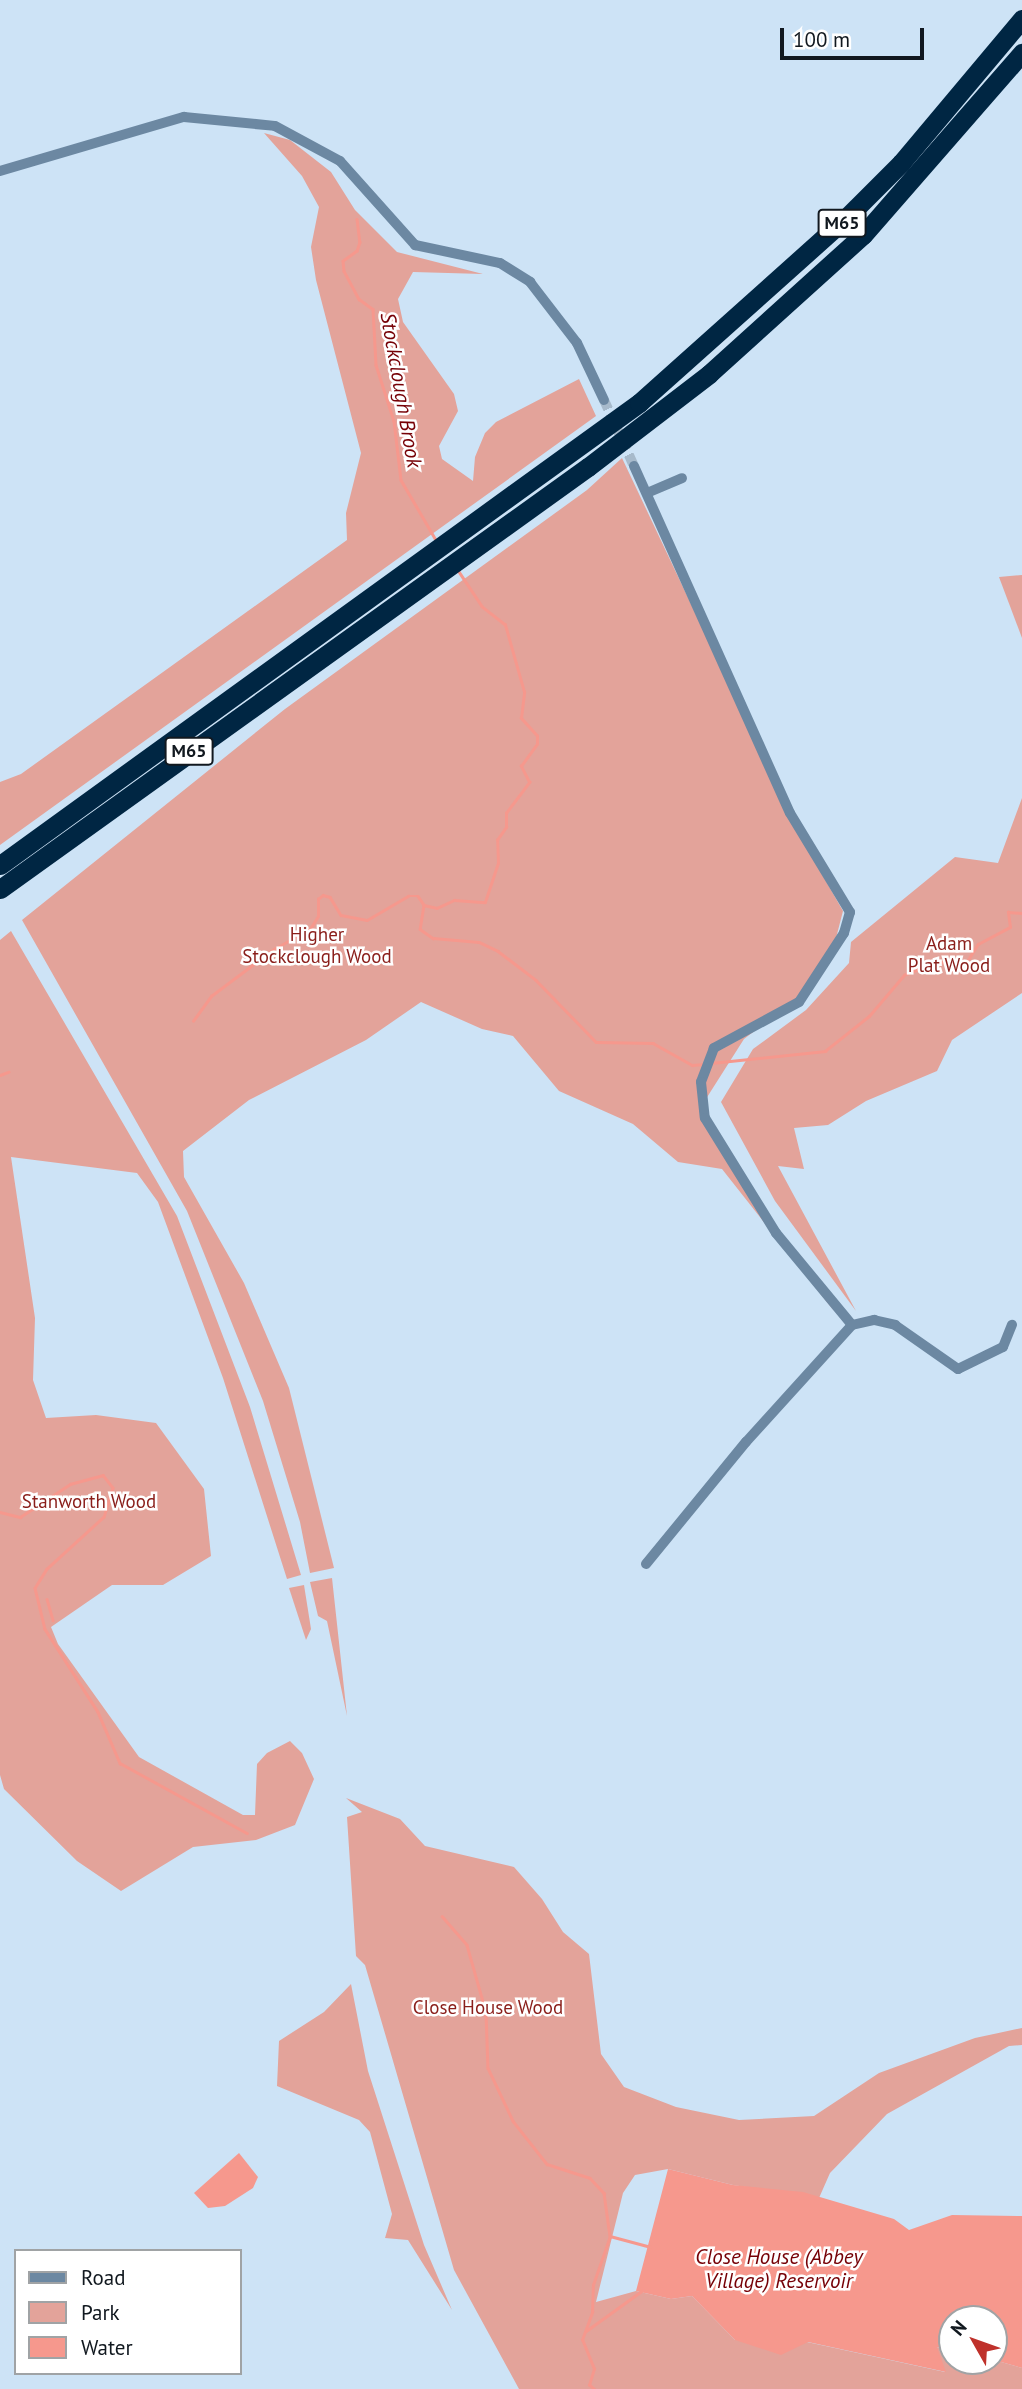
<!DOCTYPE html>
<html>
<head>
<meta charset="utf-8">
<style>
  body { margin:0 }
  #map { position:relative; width:1022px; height:2389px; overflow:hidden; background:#cde3f6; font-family:"PT Sans",sans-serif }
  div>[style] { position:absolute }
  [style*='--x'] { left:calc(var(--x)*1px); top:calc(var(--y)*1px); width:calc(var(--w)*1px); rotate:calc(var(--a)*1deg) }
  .green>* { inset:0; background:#e3a39a }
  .water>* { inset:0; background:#f6988d }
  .stream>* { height:2.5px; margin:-1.25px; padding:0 1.25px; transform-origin:1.25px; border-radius:1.25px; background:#f6988d }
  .street-tunnel>* { height:10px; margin-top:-5px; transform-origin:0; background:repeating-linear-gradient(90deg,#a7bacb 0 10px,transparent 0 15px) }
  .street>* { height:10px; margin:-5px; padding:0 5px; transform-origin:5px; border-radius:5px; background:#6c88a2 }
  .highway>* { height:19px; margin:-9.5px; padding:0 9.5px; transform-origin:9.5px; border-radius:9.5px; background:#002643 }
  span { translate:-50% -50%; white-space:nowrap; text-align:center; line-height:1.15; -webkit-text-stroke:5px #fff; paint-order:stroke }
  .shield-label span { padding:2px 5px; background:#fff; border:2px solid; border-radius:5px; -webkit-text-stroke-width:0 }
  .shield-label { font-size:18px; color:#11181f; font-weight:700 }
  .park-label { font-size:19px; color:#8a1e1a }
  .water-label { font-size:21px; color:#760106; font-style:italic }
  .legend { position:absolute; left:14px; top:2249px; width:228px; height:126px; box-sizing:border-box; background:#fff; border:2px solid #a0a3a5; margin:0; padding:9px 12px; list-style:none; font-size:21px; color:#11181f }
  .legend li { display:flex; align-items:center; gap:14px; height:35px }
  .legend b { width:35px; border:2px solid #a0a3a5 }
  .north { position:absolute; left:938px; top:2305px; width:70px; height:70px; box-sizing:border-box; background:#fff; border:2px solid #a0a3a5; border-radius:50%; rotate:310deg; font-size:19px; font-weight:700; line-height:28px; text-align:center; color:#11181f }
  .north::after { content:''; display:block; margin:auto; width:24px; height:32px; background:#bf312b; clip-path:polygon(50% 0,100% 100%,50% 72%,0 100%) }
  .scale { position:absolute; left:780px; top:28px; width:144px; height:32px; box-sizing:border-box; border:4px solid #11181f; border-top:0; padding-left:9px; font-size:21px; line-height:24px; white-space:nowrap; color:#11181f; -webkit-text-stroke:5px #fff; paint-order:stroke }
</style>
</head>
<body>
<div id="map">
  <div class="green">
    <div style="clip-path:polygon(264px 133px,290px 140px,331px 172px,355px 210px,397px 252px,483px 274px,413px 272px,398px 299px,403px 322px,454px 394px,458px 411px,439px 446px,442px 459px,473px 481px,475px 457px,485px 433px,496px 422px,579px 379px,596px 416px,0 845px,0 782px,21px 774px,347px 540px,346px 513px,361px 453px,316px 280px,311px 247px,319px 207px,302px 176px)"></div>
    <div style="clip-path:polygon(622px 458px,803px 841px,843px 911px,835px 942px,795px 1000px,744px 1039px,704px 1102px,710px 1128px,834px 1311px,722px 1169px,678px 1162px,633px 1124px,559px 1091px,513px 1036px,482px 1029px,421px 1002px,366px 1040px,249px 1100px,183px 1151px,184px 1177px,244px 1283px,289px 1388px,334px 1568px,310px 1573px,300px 1522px,263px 1401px,187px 1211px,22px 920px,285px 709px,587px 490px)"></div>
    <div style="clip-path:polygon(1022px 575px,1022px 638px,999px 577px)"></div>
    <div style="clip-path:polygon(1022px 798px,1022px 993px,952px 1040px,937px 1071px,866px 1101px,828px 1125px,794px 1128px,804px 1169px,778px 1166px,856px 1311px,775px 1201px,721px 1102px,753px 1049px,806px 1010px,849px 963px,851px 942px,955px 857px,998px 863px)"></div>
    <div style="clip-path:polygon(11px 931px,177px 1216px,250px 1407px,301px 1575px,287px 1579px,223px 1378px,158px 1202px,137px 1173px,11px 1157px,35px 1318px,33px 1380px,46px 1418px,96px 1415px,156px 1423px,204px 1489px,211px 1556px,163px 1585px,112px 1585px,51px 1627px,58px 1644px,139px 1757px,243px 1815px,255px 1815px,257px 1764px,267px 1753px,290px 1741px,302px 1753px,314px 1779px,295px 1825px,256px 1840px,193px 1847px,121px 1891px,77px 1861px,4px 1789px,0 1775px,0 940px)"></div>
    <div style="clip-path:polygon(332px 1578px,347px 1716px,327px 1621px,318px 1616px,310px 1582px)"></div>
    <div style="clip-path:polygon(304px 1585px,311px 1629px,306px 1640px,289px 1588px)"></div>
    <div style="clip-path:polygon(346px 1798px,400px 1819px,425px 1846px,514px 1867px,542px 1899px,563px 1932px,589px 1954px,601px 2054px,624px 2087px,676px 2107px,739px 2120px,814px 2116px,879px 2073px,975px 2038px,1022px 2028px,1022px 2045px,1009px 2046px,887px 2114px,830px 2173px,819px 2198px,733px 2185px,668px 2169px,635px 2175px,623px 2193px,596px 2302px,636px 2291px,671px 2299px,692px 2296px,735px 2340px,807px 2342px,945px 2372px,936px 2347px,952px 2349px,952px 2361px,994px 2360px,1022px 2368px,1022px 2389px,519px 2389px,454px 2270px,365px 1965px,356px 1956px,347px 1817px,362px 1812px)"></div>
    <div style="clip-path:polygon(351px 1984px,368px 2071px,424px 2245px,452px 2310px,408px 2240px,385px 2238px,392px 2214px,370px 2132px,359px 2120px,277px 2086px,279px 2041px,324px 2012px)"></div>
  </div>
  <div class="water">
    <div style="clip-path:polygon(239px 2153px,258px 2177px,253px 2188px,225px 2206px,208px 2208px,194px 2193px)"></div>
    <div style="clip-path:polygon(668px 2169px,733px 2185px,803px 2192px,894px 2219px,909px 2230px,952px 2215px,1022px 2216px,1022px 2368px,994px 2360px,994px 2319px,952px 2319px,952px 2349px,937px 2347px,946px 2372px,808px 2342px,781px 2355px,735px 2340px,692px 2296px,671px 2299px,636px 2291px)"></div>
  </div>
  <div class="stream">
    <div style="--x:357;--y:219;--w:23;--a:83"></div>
    <div style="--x:360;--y:242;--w:9;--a:108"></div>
    <div style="--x:357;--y:251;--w:17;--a:144"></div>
    <div style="--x:343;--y:261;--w:10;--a:84"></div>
    <div style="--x:344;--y:271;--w:32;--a:62"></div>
    <div style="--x:359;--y:299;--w:17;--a:36"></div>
    <div style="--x:373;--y:309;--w:56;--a:86.9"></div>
    <div style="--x:376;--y:365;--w:59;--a:72.2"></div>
    <div style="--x:394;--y:421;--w:59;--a:83.2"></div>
    <div style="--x:401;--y:480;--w:69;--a:59.7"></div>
    <div style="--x:424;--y:905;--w:24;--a:99"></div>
    <div style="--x:420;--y:929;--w:16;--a:35"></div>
    <div style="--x:433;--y:938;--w:46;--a:5"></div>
    <div style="--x:479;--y:942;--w:21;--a:25"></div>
    <div style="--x:498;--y:951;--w:48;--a:37.3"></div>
    <div style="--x:536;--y:980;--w:86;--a:45.9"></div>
    <div style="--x:596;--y:1042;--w:57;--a:1"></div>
    <div style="--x:653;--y:1043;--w:45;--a:29.4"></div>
    <div style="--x:692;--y:1065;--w:12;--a:-5"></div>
    <div style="--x:193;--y:1021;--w:31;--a:-54"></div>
    <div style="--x:211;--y:996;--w:79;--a:-36.7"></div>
    <div style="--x:274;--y:949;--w:41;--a:-29.1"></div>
    <div style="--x:310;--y:929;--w:15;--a:-58"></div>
    <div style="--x:318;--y:916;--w:17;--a:-90"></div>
    <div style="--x:318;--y:899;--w:6;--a:-39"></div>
    <div style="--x:323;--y:895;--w:7;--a:16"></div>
    <div style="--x:330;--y:897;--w:21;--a:59"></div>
    <div style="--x:341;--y:915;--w:26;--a:11"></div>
    <div style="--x:367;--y:920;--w:48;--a:-30.3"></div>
    <div style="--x:408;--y:896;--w:10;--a:0"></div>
    <div style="--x:418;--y:896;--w:11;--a:56"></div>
    <div style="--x:424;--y:905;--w:13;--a:13"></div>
    <div style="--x:437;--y:908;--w:19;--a:-25"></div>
    <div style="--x:454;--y:900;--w:31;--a:4"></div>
    <div style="--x:485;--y:902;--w:41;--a:-71.6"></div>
    <div style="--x:498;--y:863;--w:23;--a:-92"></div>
    <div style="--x:497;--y:840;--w:16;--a:-55"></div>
    <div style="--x:506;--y:827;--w:14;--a:-90"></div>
    <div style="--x:506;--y:813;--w:39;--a:-53"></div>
    <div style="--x:529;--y:782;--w:18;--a:-117"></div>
    <div style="--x:521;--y:766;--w:27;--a:-54"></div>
    <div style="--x:537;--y:744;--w:8;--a:-90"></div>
    <div style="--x:537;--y:736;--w:24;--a:-132"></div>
    <div style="--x:521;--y:718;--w:26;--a:-83"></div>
    <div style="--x:524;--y:692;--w:70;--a:-105.8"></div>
    <div style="--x:505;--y:625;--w:29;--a:-142"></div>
    <div style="--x:482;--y:607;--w:43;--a:-123.7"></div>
    <div style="--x:711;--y:1063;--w:115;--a:-6"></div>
    <div style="--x:825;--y:1051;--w:56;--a:-38.5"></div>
    <div style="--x:869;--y:1016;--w:54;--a:-49.5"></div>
    <div style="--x:904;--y:975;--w:35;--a:-22"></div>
    <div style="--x:936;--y:962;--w:30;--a:2"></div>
    <div style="--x:966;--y:963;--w:22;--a:-58"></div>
    <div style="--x:978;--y:944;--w:36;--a:-28"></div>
    <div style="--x:1010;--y:927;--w:15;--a:-98"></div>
    <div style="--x:1008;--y:912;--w:14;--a:4"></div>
    <div style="--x:0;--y:1075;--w:9;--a:-21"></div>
    <div style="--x:0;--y:1512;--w:21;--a:14"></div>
    <div style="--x:20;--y:1517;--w:60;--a:-33.4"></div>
    <div style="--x:70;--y:1484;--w:34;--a:-15"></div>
    <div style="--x:103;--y:1475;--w:16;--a:52"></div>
    <div style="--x:113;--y:1488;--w:30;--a:107"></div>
    <div style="--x:104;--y:1517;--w:77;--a:137.6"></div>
    <div style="--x:47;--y:1569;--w:22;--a:122"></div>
    <div style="--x:35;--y:1588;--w:42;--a:76.3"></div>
    <div style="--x:45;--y:1629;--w:98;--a:57.4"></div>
    <div style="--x:98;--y:1712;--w:56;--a:66.7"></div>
    <div style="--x:120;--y:1763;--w:145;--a:28.9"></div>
    <div style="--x:47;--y:1599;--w:22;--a:74"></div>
    <div style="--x:442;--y:1916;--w:38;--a:49"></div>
    <div style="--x:467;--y:1945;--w:70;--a:74.2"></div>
    <div style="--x:486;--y:2012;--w:56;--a:88"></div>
    <div style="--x:488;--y:2068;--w:59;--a:64.7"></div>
    <div style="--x:513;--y:2121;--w:55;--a:51.7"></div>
    <div style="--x:547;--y:2164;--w:45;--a:18"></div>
    <div style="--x:590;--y:2178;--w:21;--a:47"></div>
    <div style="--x:604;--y:2193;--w:43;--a:82.1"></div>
    <div style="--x:610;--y:2236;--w:42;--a:15"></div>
    <div style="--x:586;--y:2331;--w:70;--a:-35.7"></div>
    <div style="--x:594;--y:2389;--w:6;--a:-141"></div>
    <div style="--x:589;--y:2385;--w:17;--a:-73"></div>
    <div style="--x:594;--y:2369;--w:31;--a:-112"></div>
    <div style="--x:582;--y:2340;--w:30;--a:-70"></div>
    <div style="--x:592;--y:2312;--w:27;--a:-88"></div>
    <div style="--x:593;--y:2285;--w:52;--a:-70.9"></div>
  </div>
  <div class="street-tunnel">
    <div style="--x:604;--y:400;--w:72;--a:65.6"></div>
  </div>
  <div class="street">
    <div style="--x:0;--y:171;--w:192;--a:-16.4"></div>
    <div style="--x:184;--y:117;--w:91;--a:5.6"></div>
    <div style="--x:275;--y:126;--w:74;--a:28.3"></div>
    <div style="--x:340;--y:161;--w:113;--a:48.2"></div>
    <div style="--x:415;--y:245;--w:87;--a:12"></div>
    <div style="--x:500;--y:263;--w:36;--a:32"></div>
    <div style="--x:530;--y:282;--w:77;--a:52.4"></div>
    <div style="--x:577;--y:343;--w:63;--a:64.7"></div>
    <div style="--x:634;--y:466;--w:380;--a:65.8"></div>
    <div style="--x:790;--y:813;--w:116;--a:58.8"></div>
    <div style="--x:850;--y:912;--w:22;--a:106"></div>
    <div style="--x:844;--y:933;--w:82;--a:123.1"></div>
    <div style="--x:799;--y:1002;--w:97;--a:151.6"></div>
    <div style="--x:714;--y:1048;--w:36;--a:111"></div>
    <div style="--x:701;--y:1082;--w:36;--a:84"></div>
    <div style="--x:705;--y:1118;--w:135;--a:58.3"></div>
    <div style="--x:776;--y:1233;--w:119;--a:50.4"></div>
    <div style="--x:647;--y:493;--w:38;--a:-23"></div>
    <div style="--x:646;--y:1564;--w:158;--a:-50.7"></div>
    <div style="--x:746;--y:1442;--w:158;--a:-47.8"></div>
    <div style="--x:852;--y:1325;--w:23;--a:-13"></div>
    <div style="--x:874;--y:1320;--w:22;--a:13"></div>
    <div style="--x:895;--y:1325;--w:77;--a:34.9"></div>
    <div style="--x:958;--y:1369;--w:50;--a:-26.1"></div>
    <div style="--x:1003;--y:1347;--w:24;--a:-68"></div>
  </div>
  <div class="highway">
    <div style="--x:0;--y:865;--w:789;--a:-35.87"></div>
    <div style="--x:639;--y:403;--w:275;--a:-41.8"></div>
    <div style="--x:844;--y:220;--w:81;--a:-45"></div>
    <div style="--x:901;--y:163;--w:188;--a:-50"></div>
    <div style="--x:0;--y:889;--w:724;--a:-35.67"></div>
    <div style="--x:588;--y:467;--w:153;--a:-37.5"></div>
    <div style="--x:709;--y:374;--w:207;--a:-42.1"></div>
    <div style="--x:863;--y:235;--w:242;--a:-48.9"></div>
  </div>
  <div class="shield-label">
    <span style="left:842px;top:223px">M65</span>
    <span style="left:189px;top:751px">M65</span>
  </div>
  <div class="park-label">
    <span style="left:317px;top:946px">Higher<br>Stockclough Wood</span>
    <span style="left:949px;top:955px">Adam<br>Plat Wood</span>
    <span style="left:89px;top:1502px">Stanworth Wood</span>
    <span style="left:488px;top:2008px">Close House Wood</span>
  </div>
  <div class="water-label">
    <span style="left:401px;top:390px;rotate:80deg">Stockclough Brook</span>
    <span style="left:779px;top:2269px">Close House (Abbey<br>Village) Reservoir</span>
  </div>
  <ul class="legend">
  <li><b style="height:9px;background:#6c88a2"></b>Road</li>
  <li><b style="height:19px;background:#e3a39a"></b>Park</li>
  <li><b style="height:19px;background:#f6988d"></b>Water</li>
  </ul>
  <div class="north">N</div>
  <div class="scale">100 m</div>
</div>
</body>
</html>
